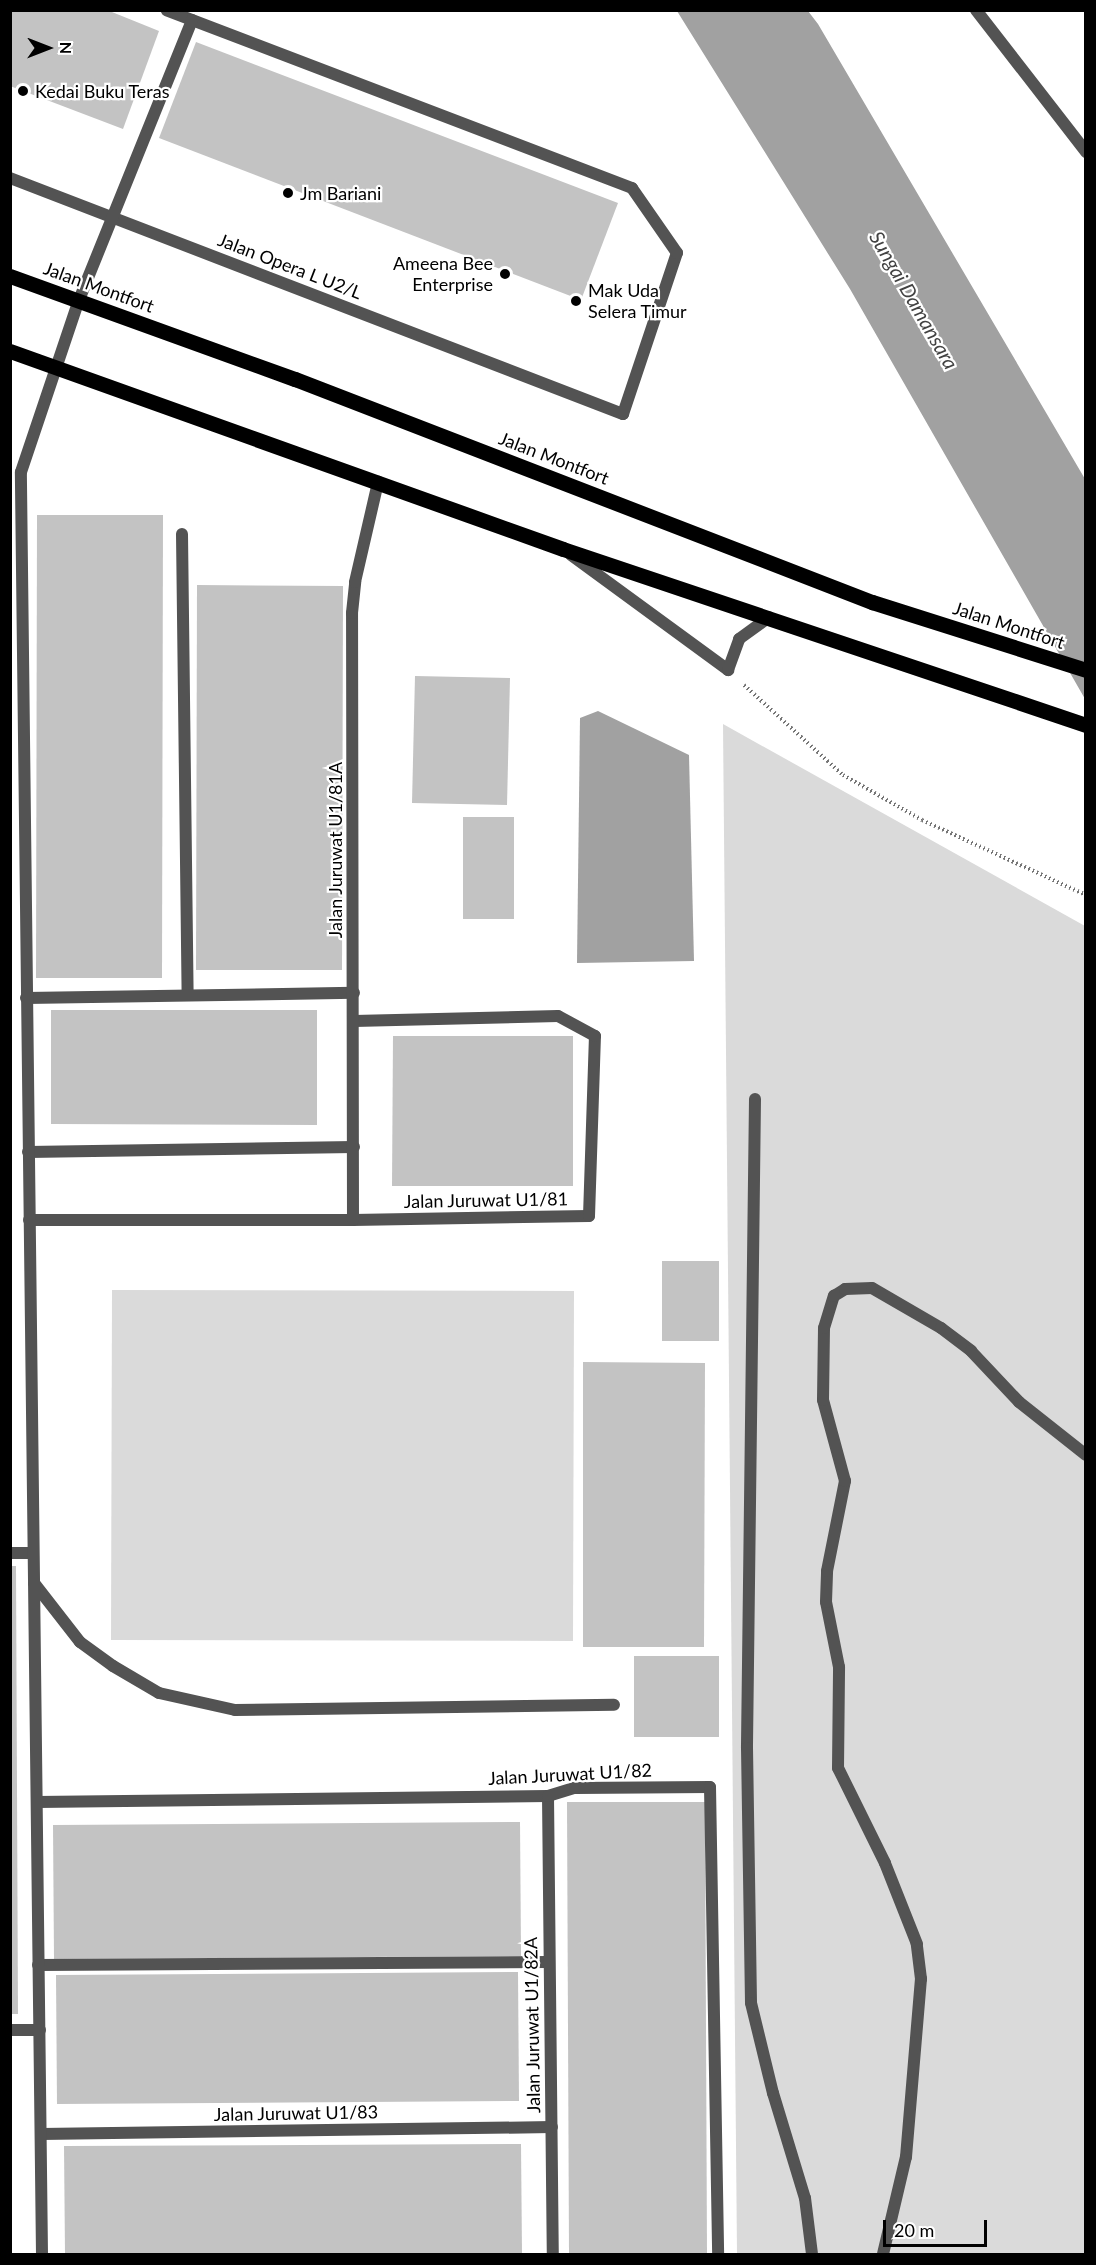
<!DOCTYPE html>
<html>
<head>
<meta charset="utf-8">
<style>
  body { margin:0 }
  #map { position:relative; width:1096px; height:2265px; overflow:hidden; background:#fff; font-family:Lato,sans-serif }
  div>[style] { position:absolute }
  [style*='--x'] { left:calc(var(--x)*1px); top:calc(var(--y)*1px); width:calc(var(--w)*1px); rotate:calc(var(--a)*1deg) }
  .green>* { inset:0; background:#dadada }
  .water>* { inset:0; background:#a1a1a1 }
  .building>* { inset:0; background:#c3c3c3 }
  .path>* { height:4px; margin-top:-2px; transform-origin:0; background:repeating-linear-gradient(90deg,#757575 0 1.5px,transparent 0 4.5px) }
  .service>* { height:12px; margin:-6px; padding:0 6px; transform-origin:6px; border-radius:6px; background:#535353 }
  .minor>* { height:12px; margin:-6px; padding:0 6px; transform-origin:6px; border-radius:6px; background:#535353 }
  .primary>* { height:15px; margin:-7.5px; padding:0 7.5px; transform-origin:7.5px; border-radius:7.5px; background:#000 }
  .dots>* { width:16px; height:16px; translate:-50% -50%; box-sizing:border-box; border:3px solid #fff; border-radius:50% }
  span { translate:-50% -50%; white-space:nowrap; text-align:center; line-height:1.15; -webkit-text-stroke:4.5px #fff; paint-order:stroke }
  .poi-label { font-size:18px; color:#000 }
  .left { translate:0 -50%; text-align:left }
  .right { translate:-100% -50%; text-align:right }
  .street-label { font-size:18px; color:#000 }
  .water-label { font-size:20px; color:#424242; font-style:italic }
  .frame { position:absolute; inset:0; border:12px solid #000; pointer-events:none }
  .north { position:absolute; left:18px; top:18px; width:60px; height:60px; -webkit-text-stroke:4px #fff; paint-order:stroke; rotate:90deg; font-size:16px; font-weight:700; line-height:24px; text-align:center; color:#000 }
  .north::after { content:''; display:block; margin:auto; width:21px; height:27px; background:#000; clip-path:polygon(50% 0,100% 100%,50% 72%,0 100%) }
  .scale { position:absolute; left:883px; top:2220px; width:104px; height:27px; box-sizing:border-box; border:3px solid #000; border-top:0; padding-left:8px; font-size:18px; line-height:21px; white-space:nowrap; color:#000; -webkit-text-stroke:4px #fff; paint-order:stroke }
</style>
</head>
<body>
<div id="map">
  <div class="green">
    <div style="clip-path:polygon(723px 724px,1085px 926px,1085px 2254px,737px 2254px)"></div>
    <div style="clip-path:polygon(112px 1290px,574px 1291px,573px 1641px,111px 1640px)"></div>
  </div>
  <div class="water">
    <div style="clip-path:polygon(677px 11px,808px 11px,818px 24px,1085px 479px,1085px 699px,850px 289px)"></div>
    <div style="clip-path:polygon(598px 711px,689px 755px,694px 961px,577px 963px,580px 718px)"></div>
  </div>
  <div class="building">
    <div style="clip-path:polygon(10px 10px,107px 10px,159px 31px,123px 129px,10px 86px)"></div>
    <div style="clip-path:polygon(196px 42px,618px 203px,581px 300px,159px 138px)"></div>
    <div style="clip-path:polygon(37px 515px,163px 515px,162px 978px,36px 978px)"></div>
    <div style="clip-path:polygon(197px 585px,343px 586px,342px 970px,196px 970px)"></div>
    <div style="clip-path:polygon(415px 676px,510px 678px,507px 805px,412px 803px)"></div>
    <div style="clip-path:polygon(463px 817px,514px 817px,514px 919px,463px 919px)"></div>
    <div style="clip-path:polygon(51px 1010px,317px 1010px,317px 1125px,51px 1124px)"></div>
    <div style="clip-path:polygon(393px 1036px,573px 1036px,573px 1186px,392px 1186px)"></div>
    <div style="clip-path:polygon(662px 1261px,719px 1261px,719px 1341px,662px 1341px)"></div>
    <div style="clip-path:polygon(583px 1362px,705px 1363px,704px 1647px,583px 1647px)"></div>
    <div style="clip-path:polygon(10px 1566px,16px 1566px,18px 2014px,10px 2014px)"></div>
    <div style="clip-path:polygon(634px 1656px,719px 1656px,719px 1737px,634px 1737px)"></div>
    <div style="clip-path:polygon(567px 1802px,705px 1802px,707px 2254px,569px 2254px)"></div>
    <div style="clip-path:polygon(520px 1822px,521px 1956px,54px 1959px,53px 1825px)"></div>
    <div style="clip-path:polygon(518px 1972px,519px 2101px,57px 2104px,56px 1975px)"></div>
    <div style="clip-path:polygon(521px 2144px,522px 2254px,65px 2254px,64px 2146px)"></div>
  </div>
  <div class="path">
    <div style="--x:744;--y:685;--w:134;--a:42.3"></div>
    <div style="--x:843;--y:775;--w:91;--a:29.7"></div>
    <div style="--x:922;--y:820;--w:180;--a:24.6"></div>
  </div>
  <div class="service">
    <div style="--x:10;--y:178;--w:657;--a:21.06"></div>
    <div style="--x:623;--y:414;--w:170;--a:-71.5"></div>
    <div style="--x:677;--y:253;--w:79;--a:-124.7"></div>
    <div style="--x:632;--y:188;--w:498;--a:-159.1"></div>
    <div style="--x:79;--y:300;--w:302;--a:-68"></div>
    <div style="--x:182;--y:534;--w:461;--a:89.3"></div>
    <div style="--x:571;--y:555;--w:195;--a:36.2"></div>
    <div style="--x:728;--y:670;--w:33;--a:-70"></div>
    <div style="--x:739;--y:639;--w:37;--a:-36"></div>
    <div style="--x:26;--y:998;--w:328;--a:-0.9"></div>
    <div style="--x:755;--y:1099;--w:649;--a:90.71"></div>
    <div style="--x:747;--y:1748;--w:255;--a:89.1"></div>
    <div style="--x:751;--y:2003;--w:93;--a:76.3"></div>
    <div style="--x:773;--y:2093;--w:110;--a:73.1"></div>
    <div style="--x:805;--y:2198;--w:56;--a:82.9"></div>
    <div style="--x:353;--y:1220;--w:236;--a:-1"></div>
    <div style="--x:589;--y:1216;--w:180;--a:-88.1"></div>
    <div style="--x:595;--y:1036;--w:42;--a:-151.6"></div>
    <div style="--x:558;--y:1016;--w:204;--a:178.6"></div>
    <div style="--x:10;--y:1553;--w:23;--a:0"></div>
    <div style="--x:34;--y:1583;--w:75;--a:52.1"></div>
    <div style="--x:80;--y:1642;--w:41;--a:36"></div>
    <div style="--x:113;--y:1666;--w:53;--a:30.4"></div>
    <div style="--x:159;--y:1693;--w:78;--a:12.6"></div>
    <div style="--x:235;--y:1710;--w:379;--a:-0.8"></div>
    <div style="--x:38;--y:1965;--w:511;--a:-0.34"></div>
    <div style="--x:10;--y:2030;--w:30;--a:0"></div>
    <div style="--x:883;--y:2254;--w:100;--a:-76.7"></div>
    <div style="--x:906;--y:2157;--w:179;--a:-85.2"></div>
    <div style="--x:921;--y:1979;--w:35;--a:-97"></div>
    <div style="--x:917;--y:1944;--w:87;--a:-111.6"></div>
    <div style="--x:885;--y:1863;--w:106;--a:-116.3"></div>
    <div style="--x:838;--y:1768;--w:101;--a:-89.4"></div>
    <div style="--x:839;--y:1667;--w:66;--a:-101.3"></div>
    <div style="--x:826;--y:1602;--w:31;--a:-88"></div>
    <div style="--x:827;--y:1571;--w:92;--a:-78.7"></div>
    <div style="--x:845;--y:1481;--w:84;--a:-105.2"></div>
    <div style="--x:823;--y:1400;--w:72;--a:-89.2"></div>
    <div style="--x:824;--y:1328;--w:34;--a:-73"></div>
    <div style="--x:834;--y:1296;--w:13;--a:-32"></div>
    <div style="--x:845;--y:1289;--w:27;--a:-2"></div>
    <div style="--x:872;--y:1288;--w:80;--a:30.1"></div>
    <div style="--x:941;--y:1328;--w:38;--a:37"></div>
    <div style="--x:971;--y:1351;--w:70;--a:46.7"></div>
    <div style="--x:1019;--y:1402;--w:85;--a:38.3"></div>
  </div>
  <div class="minor">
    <div style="--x:976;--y:10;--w:180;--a:52.2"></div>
    <div style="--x:28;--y:1152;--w:326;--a:-0.9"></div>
    <div style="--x:29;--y:1220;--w:324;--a:0"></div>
    <div style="--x:353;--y:1220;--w:607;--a:-90.09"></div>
    <div style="--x:352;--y:613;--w:31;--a:-84"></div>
    <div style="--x:355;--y:582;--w:103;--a:-77"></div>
    <div style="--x:548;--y:1796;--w:458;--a:89.4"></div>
    <div style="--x:37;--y:1802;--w:511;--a:-0.67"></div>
    <div style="--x:548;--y:1796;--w:28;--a:-17"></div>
    <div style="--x:575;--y:1788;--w:135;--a:-0.4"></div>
    <div style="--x:710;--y:1787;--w:467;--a:89"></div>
    <div style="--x:41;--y:2134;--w:511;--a:-0.78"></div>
    <div style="--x:42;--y:2254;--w:1782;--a:-90.68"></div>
    <div style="--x:21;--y:472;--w:182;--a:-71.4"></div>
  </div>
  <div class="primary">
    <div style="--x:10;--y:276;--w:303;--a:19.9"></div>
    <div style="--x:295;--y:379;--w:619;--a:21.13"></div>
    <div style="--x:872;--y:602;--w:225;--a:17.6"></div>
    <div style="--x:10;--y:351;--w:587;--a:19.7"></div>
    <div style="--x:563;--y:549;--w:552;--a:18.6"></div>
  </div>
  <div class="dots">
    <div style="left:23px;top:91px;background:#000"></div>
    <div style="left:288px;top:193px;background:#000"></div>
    <div style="left:505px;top:274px;background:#000"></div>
    <div style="left:576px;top:301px;background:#000"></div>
  </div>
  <div class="poi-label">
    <span class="left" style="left:35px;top:91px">Kedai Buku Teras</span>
    <span class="left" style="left:300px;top:193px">Jm Bariani</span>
    <span class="right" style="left:493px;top:274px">Ameena Bee<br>Enterprise</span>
    <span class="left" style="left:588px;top:301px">Mak Uda<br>Selera Timur</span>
  </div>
  <div class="street-label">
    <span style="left:290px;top:266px;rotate:21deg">Jalan Opera L U2/L</span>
    <span style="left:99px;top:287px;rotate:20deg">Jalan Montfort</span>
    <span style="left:554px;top:458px;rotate:21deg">Jalan Montfort</span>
    <span style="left:1009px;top:625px;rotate:18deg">Jalan Montfort</span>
    <span style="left:335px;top:850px;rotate:-90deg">Jalan Juruwat U1/81A</span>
    <span style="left:486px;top:1200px;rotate:-1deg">Jalan Juruwat U1/81</span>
    <span style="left:570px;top:1774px;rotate:-3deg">Jalan Juruwat U1/82</span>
    <span style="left:532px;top:2025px;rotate:-91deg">Jalan Juruwat U1/82A</span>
    <span style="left:296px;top:2113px;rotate:-1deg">Jalan Juruwat U1/83</span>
  </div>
  <div class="water-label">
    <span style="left:914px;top:300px;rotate:60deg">Sungai Damansara</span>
  </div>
  <div class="frame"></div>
  <div class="north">N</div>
  <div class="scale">20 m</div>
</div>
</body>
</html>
